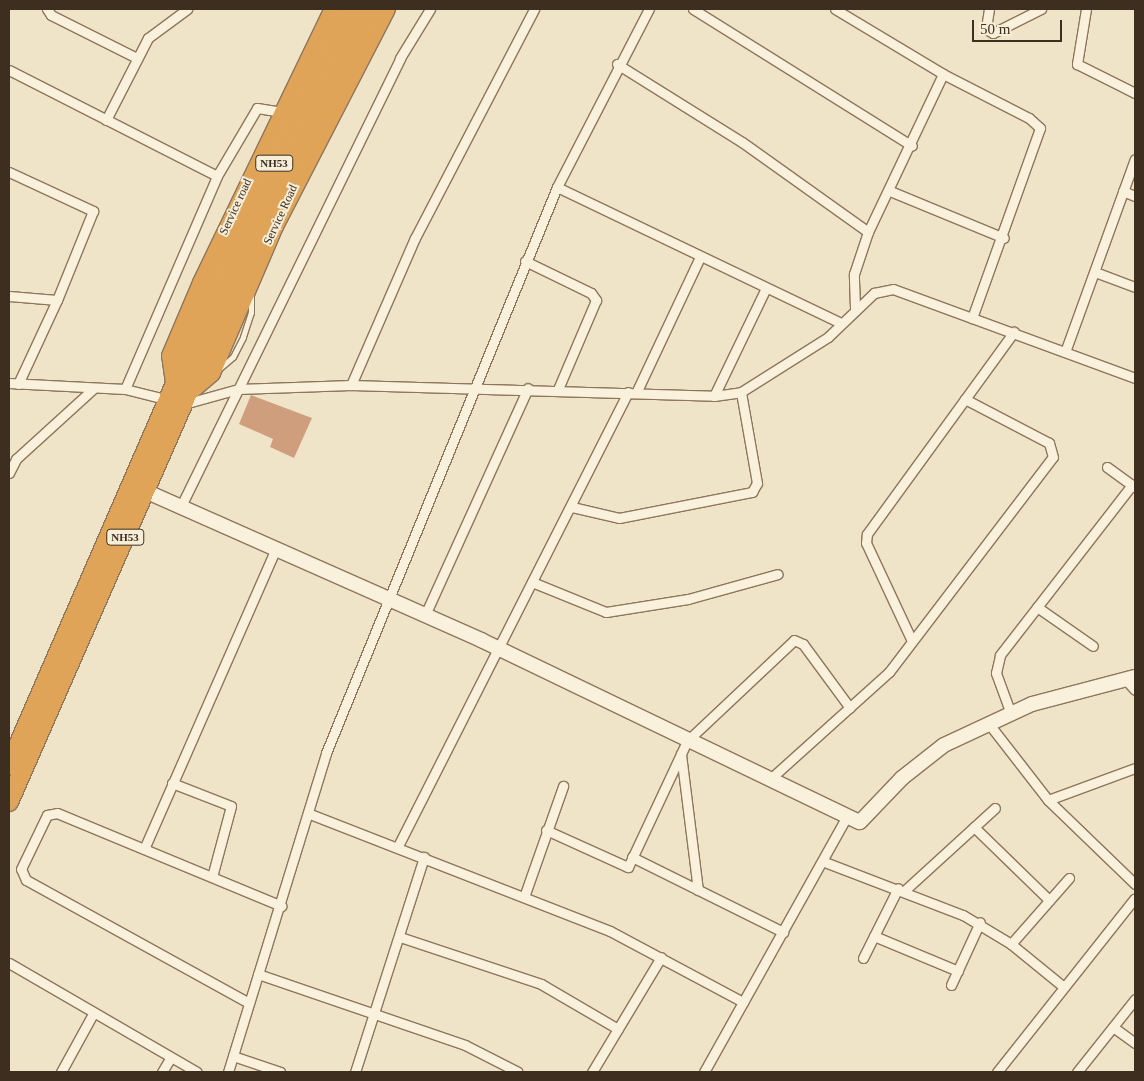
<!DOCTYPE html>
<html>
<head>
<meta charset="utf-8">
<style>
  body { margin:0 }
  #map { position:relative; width:1144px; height:1081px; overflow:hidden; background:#f0e4c8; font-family:"Times New Roman",serif }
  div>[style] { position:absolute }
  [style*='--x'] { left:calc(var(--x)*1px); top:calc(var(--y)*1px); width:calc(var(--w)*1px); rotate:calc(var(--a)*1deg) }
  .building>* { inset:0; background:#cf9f7d }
  .roads { filter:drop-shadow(1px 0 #8d765c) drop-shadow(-1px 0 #8d765c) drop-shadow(0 1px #8d765c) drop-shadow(0 -1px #8d765c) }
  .lane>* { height:4.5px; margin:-2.25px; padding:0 2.25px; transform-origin:2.25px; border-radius:2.25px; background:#faf1dc }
  .street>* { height:9px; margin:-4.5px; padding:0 4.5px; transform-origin:4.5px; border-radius:4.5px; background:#faf1dc }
  .secondary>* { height:14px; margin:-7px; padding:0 7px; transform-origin:7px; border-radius:7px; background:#faf1dc }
  .highway>* { height:18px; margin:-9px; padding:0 9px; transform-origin:9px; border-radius:9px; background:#e0a458 }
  span { translate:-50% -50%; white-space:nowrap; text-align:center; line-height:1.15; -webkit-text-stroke:4px #f7eed8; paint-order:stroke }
  .shield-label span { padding:1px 4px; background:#f7eed8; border:1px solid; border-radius:4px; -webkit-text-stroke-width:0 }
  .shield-label { font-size:11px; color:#3d2e20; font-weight:700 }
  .street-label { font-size:12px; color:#3d2e20 }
  .frame { position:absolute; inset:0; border:10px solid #3d2e20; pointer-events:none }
  .scale { position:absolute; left:972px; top:20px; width:90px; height:22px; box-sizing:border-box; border:2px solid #3d2e20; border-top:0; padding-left:6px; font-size:15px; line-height:18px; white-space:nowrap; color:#3d2e20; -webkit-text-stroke:4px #f7eed8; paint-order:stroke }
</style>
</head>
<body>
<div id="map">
  <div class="building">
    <div style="clip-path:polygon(251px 395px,312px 418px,294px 458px,270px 447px,273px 439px,239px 424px)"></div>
  </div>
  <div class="roads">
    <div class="lane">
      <div style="--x:219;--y:369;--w:18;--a:-41"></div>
      <div style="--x:233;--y:357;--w:22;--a:-63"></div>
      <div style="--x:243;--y:337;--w:25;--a:-72"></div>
      <div style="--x:251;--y:313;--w:15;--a:-90"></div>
    </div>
    <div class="street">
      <div style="--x:47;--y:9;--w:7;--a:56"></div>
      <div style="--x:51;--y:15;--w:96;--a:26.6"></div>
      <div style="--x:693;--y:9;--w:258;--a:32"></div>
      <div style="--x:835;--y:9;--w:126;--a:31"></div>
      <div style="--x:943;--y:74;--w:97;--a:27.1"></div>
      <div style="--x:1029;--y:118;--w:15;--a:42"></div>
      <div style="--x:1040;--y:128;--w:202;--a:109.7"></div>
      <div style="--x:989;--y:9;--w:20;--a:99"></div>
      <div style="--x:986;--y:29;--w:8;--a:30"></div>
      <div style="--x:993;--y:33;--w:54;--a:-26.6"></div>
      <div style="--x:1086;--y:9;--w:56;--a:99.3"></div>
      <div style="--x:1077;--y:64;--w:65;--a:26.6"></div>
      <div style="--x:617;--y:64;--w:147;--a:32"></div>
      <div style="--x:742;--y:142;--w:155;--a:35.5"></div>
      <div style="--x:9;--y:70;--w:233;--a:27"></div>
      <div style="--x:106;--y:120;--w:92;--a:-62.9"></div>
      <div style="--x:148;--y:38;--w:49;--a:-36.6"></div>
      <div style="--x:9;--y:172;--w:93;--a:24.9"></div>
      <div style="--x:93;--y:211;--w:96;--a:112"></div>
      <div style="--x:57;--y:300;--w:48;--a:-175.2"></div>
      <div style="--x:557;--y:187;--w:315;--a:25.6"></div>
      <div style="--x:890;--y:191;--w:123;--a:22.4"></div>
      <div style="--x:1123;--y:191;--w:13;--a:23"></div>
      <div style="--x:525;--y:261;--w:73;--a:25.9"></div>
      <div style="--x:591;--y:293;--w:9;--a:54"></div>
      <div style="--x:596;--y:300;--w:97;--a:113.1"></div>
      <div style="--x:1095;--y:272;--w:43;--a:20.6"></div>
      <div style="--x:855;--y:308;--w:34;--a:-92"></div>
      <div style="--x:854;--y:274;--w:44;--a:-71.6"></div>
      <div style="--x:868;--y:232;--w:175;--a:-64.6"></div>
      <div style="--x:1065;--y:352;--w:205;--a:-70.1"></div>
      <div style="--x:9;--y:383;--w:116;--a:3"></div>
      <div style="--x:125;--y:389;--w:45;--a:14"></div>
      <div style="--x:18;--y:384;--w:93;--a:-65.1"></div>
      <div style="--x:351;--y:385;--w:160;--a:-66.5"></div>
      <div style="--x:415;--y:238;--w:258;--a:-62.5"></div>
      <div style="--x:125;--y:389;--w:232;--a:-66.6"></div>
      <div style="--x:217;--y:176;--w:79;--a:-59.5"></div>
      <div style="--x:257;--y:108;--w:24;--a:9"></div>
      <div style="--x:636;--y:393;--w:150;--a:-64.8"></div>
      <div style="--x:714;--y:396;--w:120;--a:-64.3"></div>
      <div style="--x:184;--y:404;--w:56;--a:-15.5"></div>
      <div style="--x:238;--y:389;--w:113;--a:-2"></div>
      <div style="--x:351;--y:385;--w:363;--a:1.7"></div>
      <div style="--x:714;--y:396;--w:27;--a:-8"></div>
      <div style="--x:741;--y:392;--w:103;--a:-32.3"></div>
      <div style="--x:828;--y:337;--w:64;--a:-43.7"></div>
      <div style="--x:874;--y:293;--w:19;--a:-12"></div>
      <div style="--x:893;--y:289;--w:258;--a:20.2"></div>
      <div style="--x:1107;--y:467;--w:34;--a:36"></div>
      <div style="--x:9;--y:473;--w:16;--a:-63"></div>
      <div style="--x:16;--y:459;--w:104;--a:-42.3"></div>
      <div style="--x:181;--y:506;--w:499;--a:-63.9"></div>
      <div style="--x:400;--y:58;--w:57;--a:-58.5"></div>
      <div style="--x:572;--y:507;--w:48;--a:13.2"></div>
      <div style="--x:619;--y:518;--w:136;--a:-11.1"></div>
      <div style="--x:752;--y:492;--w:10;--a:-61"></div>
      <div style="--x:757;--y:483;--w:92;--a:-100"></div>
      <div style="--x:532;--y:582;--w:80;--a:22.1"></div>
      <div style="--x:606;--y:612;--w:83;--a:-9"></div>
      <div style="--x:688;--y:599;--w:93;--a:-15.5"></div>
      <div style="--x:1037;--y:607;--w:68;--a:34.9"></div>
      <div style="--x:425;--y:615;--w:249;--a:-65.6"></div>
      <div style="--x:912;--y:641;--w:108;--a:-115.1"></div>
      <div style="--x:866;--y:543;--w:9;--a:-84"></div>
      <div style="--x:867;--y:534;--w:250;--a:-54"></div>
      <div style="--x:1126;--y:680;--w:13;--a:48"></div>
      <div style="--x:1011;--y:714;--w:44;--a:-110.1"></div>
      <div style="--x:996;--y:673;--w:18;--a:-77"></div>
      <div style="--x:1000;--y:655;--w:215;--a:-52.2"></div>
      <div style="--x:989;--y:724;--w:96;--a:52.2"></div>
      <div style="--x:1048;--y:800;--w:121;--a:44"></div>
      <div style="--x:681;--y:754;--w:137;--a:82.9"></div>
      <div style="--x:769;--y:780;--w:161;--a:-42"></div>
      <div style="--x:889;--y:672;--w:270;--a:-52.7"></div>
      <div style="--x:1053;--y:457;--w:15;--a:-106"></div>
      <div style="--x:1049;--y:443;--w:95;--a:-152.4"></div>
      <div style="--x:172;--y:783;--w:63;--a:21.3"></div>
      <div style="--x:231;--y:806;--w:73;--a:105"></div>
      <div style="--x:1048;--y:800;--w:93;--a:-20.2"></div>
      <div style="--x:310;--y:814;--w:322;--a:21.3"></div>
      <div style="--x:610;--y:931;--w:151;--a:28.1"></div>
      <div style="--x:974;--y:827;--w:105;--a:44.2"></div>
      <div style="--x:546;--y:830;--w:90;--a:24.3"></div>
      <div style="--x:628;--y:867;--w:139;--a:-64.9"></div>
      <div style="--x:687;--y:741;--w:147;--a:-43.3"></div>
      <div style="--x:794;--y:640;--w:10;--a:24"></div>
      <div style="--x:803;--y:644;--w:79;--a:53.7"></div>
      <div style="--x:398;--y:846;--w:509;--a:-63.13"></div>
      <div style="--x:144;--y:849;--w:328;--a:-66.3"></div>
      <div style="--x:632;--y:857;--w:169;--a:26.4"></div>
      <div style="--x:822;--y:861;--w:151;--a:21"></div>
      <div style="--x:963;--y:915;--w:56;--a:31.1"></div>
      <div style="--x:1011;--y:944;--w:68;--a:39.1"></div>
      <div style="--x:904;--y:891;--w:123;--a:-42.4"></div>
      <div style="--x:524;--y:897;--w:118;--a:-70.6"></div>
      <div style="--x:874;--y:936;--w:91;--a:22.6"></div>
      <div style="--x:400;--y:937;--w:149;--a:18.4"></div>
      <div style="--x:541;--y:984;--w:89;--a:30.3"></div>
      <div style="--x:1011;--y:944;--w:88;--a:-48.7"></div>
      <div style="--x:863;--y:958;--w:78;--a:-63.4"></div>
      <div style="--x:9;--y:963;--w:217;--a:30.1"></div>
      <div style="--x:258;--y:974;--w:219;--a:18.9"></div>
      <div style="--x:465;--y:1045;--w:59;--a:27"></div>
      <div style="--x:951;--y:985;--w:69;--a:-65.3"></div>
      <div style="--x:249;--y:1003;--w:255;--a:-151.1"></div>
      <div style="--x:26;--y:880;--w:12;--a:-114"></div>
      <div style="--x:21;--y:869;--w:60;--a:-64.3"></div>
      <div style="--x:47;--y:815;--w:10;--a:-11"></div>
      <div style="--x:57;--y:813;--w:243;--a:22.5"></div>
      <div style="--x:1113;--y:1027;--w:27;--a:36"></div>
      <div style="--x:233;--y:1056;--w:50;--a:18.8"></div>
      <div style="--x:61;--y:1072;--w:68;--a:-61.2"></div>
      <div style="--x:162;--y:1072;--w:17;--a:-59"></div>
      <div style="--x:228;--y:1072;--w:334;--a:-72.9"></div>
      <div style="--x:326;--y:753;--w:611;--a:-67.8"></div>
      <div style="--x:557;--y:187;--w:200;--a:-62.7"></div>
      <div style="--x:355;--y:1072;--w:226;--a:-72.2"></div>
      <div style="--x:592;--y:1072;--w:134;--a:-59"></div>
      <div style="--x:704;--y:1072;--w:291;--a:-60.8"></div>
      <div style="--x:997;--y:1072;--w:221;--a:-51.6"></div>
      <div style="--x:1077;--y:1072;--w:93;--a:-51.5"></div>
    </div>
    <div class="secondary">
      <div style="--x:145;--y:491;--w:368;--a:23.9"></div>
      <div style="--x:481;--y:640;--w:420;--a:25.7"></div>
      <div style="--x:860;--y:822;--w:61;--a:-46.3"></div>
      <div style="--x:902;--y:778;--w:53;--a:-38.2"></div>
      <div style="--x:944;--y:745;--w:97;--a:-25"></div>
      <div style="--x:1032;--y:704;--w:106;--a:-14.7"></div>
    </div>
    <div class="highway">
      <div style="--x:175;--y:383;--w:27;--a:-98"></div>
      <div style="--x:171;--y:356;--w:79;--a:-67"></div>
      <div style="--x:202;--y:283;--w:304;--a:-64.3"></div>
      <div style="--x:192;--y:389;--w:25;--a:-40"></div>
      <div style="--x:211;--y:373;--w:160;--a:-66.8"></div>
      <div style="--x:274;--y:226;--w:244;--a:-62.7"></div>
      <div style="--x:9;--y:766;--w:545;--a:-66.54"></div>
      <div style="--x:226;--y:266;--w:287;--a:-63.7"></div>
      <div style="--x:9;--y:802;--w:699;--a:-66.37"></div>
      <div style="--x:289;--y:162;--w:173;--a:-62.4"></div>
    </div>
  </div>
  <div class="shield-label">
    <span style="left:274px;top:163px">NH53</span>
    <span style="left:125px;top:537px">NH53</span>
  </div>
  <div class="street-label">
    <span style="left:236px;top:207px;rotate:-65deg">Service road</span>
    <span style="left:281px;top:215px;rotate:-65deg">Service Road</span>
  </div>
  <div class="frame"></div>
  <div class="scale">50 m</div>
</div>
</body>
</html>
